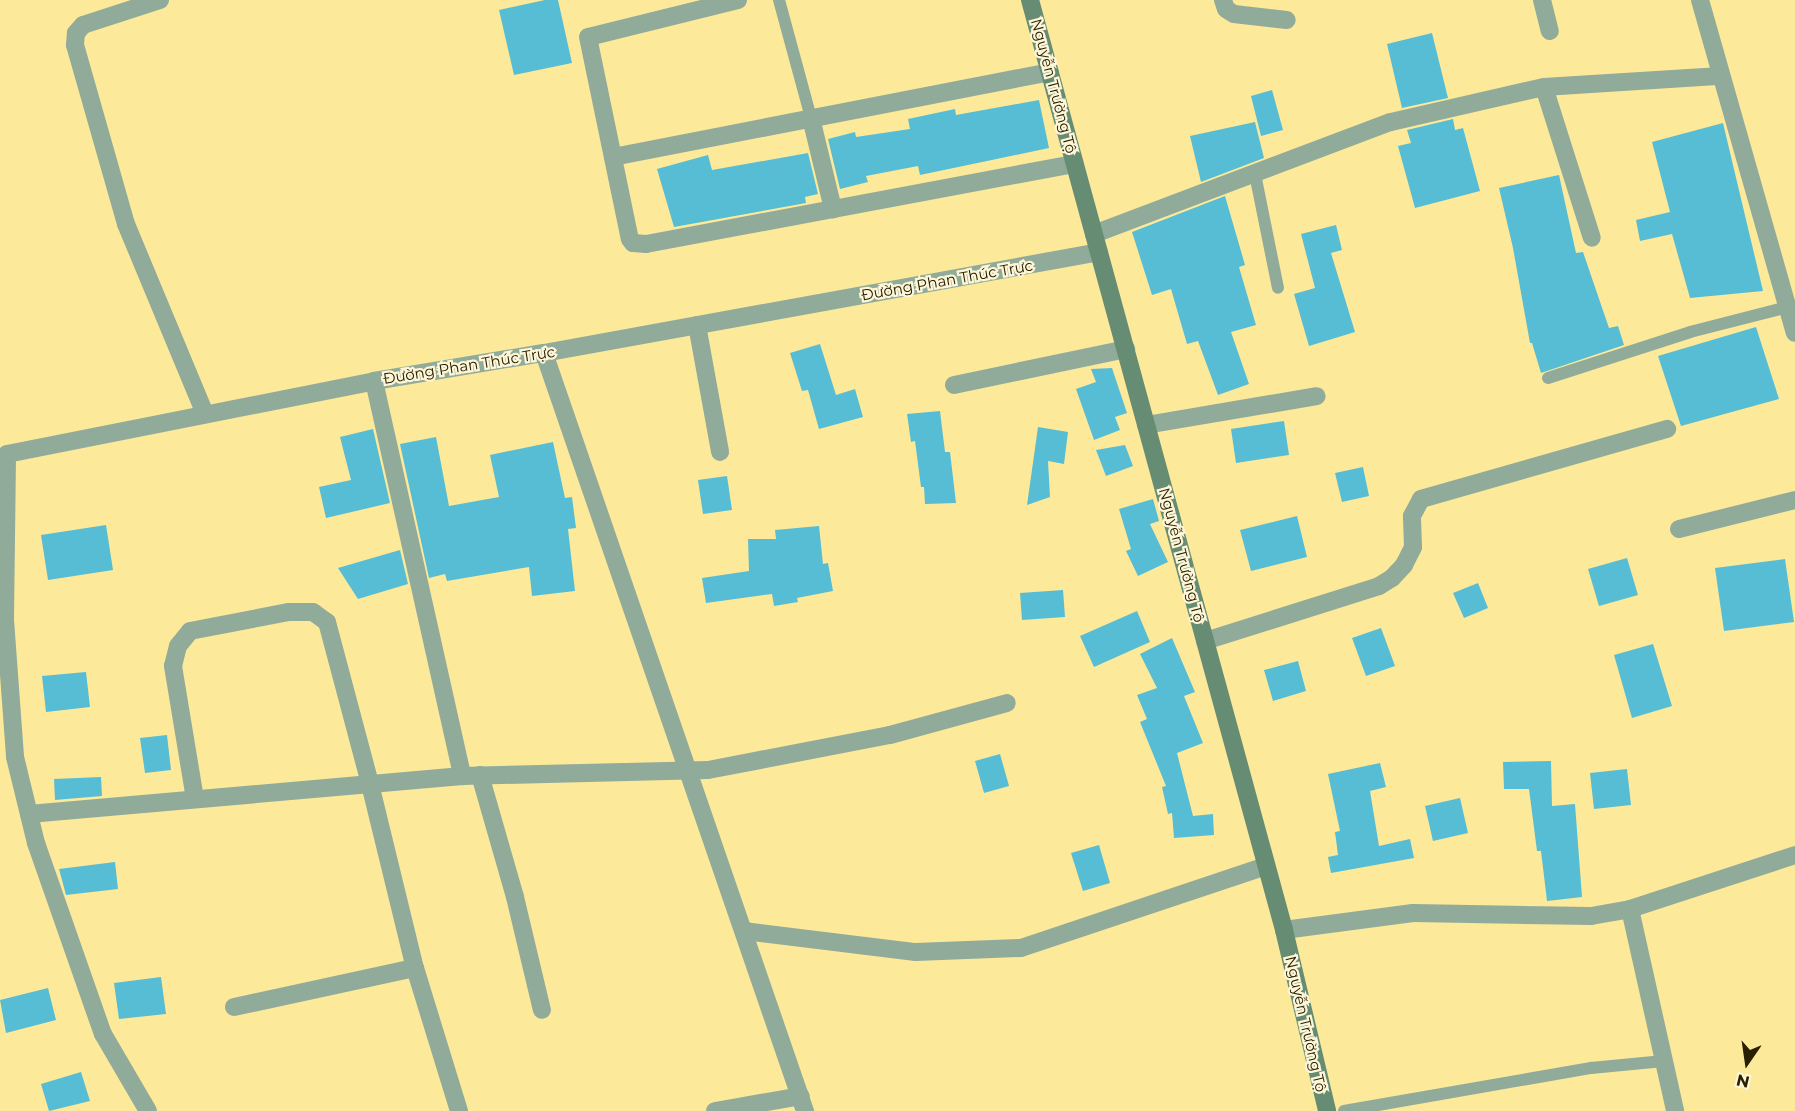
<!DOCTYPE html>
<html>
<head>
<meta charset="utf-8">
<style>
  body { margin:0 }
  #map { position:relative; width:1795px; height:1111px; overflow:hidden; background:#fde99a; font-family:Montserrat,sans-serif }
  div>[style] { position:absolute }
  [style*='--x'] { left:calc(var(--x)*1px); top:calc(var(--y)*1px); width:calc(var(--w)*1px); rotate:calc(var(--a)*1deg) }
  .building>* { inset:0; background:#56bdd5 }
  .service>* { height:12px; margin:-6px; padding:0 6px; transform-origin:6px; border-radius:6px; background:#91ab9a }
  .minor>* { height:18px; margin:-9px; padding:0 9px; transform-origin:9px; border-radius:9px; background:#91ab9a }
  .secondary>* { height:18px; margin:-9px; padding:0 9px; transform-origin:9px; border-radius:9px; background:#668d74 }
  span { translate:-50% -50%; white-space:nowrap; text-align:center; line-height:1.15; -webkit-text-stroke:4.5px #fef6d8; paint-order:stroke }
  .street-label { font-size:15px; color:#282000 }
  .north { position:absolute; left:1717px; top:1033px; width:60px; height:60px; -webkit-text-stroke:4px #fef6d8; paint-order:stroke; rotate:193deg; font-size:16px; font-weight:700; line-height:24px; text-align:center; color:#282000 }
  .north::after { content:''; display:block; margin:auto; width:21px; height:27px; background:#282000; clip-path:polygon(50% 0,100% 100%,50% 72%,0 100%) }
</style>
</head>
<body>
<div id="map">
  <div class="building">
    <div style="clip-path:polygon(545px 0,558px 0,572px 63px,514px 75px,499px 10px)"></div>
    <div style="clip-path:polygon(1432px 33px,1448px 98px,1402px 108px,1387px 44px)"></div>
    <div style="clip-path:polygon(1272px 90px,1283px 130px,1261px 136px,1251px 96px)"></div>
    <div style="clip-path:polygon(1039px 100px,1049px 148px,920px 175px,918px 166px,866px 176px,868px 182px,840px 189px,828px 139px,855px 132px,856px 137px,910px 129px,908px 119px,955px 109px,956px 115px)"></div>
    <div style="clip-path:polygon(1453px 119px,1455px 130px,1463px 128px,1480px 191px,1415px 208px,1398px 146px,1411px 143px,1407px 130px)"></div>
    <div style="clip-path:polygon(1255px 122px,1264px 158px,1201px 182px,1190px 136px)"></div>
    <div style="clip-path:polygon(1723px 123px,1763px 291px,1690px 298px,1672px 234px,1640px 241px,1636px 220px,1670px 212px,1652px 142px)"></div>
    <div style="clip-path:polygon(808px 153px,818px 194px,805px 197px,806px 203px,674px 227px,657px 169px,708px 155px,712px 170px)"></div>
    <div style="clip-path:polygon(1559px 175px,1576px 253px,1583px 252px,1609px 328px,1618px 326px,1624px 345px,1541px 373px,1532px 343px,1530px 343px,1513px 248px,1499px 188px)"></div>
    <div style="clip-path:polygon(1225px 196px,1245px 265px,1239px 267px,1256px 325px,1231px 332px,1249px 384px,1218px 395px,1198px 341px,1187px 344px,1171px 289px,1152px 295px,1132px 232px)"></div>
    <div style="clip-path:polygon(1336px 225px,1342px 250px,1331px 253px,1355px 332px,1309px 346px,1294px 294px,1315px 288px,1301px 234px)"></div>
    <div style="clip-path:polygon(1756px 327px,1779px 399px,1681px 426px,1658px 356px)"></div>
    <div style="clip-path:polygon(820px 344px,836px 395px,855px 389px,863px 417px,819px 429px,808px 390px,802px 391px,790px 353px)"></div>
    <div style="clip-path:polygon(1112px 368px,1127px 413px,1115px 417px,1120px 430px,1094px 440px,1076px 389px,1096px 382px,1091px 369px)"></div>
    <div style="clip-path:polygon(940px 411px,945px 452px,950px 452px,956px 503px,925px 504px,924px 487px,921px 487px,915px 441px,911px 442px,907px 414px)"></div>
    <div style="clip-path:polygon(1284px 421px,1289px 455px,1236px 463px,1231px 429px)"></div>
    <div style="clip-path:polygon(1038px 427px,1068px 432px,1064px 464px,1048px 461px,1050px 497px,1027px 505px)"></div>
    <div style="clip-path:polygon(373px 429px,390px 503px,326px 518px,319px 487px,351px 480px,340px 437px)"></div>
    <div style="clip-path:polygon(436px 437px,449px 506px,499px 497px,490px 455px,553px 442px,565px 498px,572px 497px,576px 528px,568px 529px,575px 591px,532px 596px,529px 567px,447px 581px,445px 574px,429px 578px,400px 444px)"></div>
    <div style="clip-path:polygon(1125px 445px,1133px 466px,1106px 476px,1096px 450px)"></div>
    <div style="clip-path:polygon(1363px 467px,1369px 496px,1342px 502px,1335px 473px)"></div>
    <div style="clip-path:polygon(727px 476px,732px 510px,703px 514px,698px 480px)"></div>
    <div style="clip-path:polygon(1153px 499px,1159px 521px,1150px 524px,1168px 562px,1138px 576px,1126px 551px,1131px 549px,1119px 509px)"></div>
    <div style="clip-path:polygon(1297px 516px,1307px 557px,1251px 571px,1240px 530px)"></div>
    <div style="clip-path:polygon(106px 525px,113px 570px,48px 580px,41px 535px)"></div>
    <div style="clip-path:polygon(819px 526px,823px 564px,828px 563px,833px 591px,797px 598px,798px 602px,774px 606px,772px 594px,706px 603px,702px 578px,749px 571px,748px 539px,776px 539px,775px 530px)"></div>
    <div style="clip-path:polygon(400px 550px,408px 584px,358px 599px,338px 568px)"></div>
    <div style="clip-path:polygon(1627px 558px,1638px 595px,1599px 606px,1588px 569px)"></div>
    <div style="clip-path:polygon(1785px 559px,1794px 622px,1724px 631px,1715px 568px)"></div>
    <div style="clip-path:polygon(1478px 583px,1488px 608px,1464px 618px,1453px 593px)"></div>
    <div style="clip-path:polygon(1063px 590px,1065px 617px,1022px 620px,1020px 593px)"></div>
    <div style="clip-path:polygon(1137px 611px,1150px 642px,1094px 667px,1080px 636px)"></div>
    <div style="clip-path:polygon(1381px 628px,1395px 666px,1366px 676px,1352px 638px)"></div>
    <div style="clip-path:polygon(1172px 638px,1195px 692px,1184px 696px,1203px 743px,1177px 753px,1193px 816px,1213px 814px,1214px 835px,1174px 838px,1172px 813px,1168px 814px,1162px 787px,1166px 786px,1140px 722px,1147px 719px,1137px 695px,1157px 688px,1140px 654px)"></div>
    <div style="clip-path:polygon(1653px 644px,1672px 706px,1632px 718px,1614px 655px)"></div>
    <div style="clip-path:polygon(1298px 661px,1306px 691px,1273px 701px,1264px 670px)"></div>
    <div style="clip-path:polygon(86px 672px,90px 707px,46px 712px,42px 676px)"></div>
    <div style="clip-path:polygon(167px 735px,171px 770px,145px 773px,140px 738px)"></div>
    <div style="clip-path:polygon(1000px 754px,1009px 786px,984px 793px,975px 761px)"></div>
    <div style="clip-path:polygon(1551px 761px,1552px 806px,1575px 804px,1582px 897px,1547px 901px,1541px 851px,1537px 851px,1529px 789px,1504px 789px,1503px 762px)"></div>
    <div style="clip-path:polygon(1380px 763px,1386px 787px,1370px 791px,1379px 846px,1410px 839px,1414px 858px,1331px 873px,1328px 857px,1338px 855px,1335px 832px,1340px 831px,1328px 774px)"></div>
    <div style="clip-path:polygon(1627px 769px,1631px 805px,1594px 809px,1590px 773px)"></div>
    <div style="clip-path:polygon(101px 777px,102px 796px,55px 800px,54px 779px)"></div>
    <div style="clip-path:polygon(1460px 798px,1468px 833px,1433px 841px,1425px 806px)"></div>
    <div style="clip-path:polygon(1099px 845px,1110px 883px,1083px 891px,1071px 853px)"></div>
    <div style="clip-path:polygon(115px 862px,118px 889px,66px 895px,59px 869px)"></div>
    <div style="clip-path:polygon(161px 977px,166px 1014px,119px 1019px,114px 983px)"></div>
    <div style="clip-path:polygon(48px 988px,56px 1020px,6px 1033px,0 1000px)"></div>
    <div style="clip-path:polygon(81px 1072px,90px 1101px,49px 1111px,41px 1084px)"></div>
  </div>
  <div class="service">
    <div style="--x:779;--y:0;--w:122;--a:74.8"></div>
    <div style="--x:1255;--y:174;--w:116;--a:78.6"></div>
    <div style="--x:1548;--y:378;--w:149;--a:-17.9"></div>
    <div style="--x:1690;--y:332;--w:101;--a:-14.3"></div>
    <div style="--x:1344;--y:1111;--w:251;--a:-9.9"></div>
    <div style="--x:1591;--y:1068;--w:73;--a:-5.5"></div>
  </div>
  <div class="minor">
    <div style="--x:160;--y:0;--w:81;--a:162"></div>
    <div style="--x:83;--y:25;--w:11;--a:131"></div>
    <div style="--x:76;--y:33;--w:12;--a:95"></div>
    <div style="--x:75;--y:45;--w:186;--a:74.1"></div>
    <div style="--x:126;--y:224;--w:206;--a:67.4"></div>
    <div style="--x:738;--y:0;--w:154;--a:166.1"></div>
    <div style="--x:588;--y:37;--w:206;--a:78.3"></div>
    <div style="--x:630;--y:239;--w:5;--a:53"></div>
    <div style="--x:633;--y:243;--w:13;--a:4"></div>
    <div style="--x:646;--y:244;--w:436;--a:-10.6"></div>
    <div style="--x:1223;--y:0;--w:9;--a:72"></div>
    <div style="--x:1226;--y:9;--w:9;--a:32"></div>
    <div style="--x:1234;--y:14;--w:53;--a:6.5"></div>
    <div style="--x:1542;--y:0;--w:32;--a:76"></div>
    <div style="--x:1700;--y:0;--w:346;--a:74.1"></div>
    <div style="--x:1544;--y:87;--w:158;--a:72.4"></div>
    <div style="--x:811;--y:118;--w:94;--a:76.4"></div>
    <div style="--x:613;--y:157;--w:445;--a:-11"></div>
    <div style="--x:1094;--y:234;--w:317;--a:-20.7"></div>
    <div style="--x:1391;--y:122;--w:157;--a:-12.9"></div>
    <div style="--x:1544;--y:87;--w:177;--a:-3.6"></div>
    <div style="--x:697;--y:325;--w:129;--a:79.7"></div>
    <div style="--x:544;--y:353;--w:802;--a:71"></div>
    <div style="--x:374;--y:381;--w:405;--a:77.4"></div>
    <div style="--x:954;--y:385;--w:176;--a:-11.8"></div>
    <div style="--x:1146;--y:425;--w:173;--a:-9.6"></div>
    <div style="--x:1679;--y:529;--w:120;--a:-14"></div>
    <div style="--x:5;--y:620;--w:137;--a:85.8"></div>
    <div style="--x:15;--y:757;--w:89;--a:76.3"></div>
    <div style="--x:36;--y:843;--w:202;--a:70.7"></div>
    <div style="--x:103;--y:1034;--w:89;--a:59.7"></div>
    <div style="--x:0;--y:621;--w:5;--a:-11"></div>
    <div style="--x:5;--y:620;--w:166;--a:-89.3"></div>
    <div style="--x:7;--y:454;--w:374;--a:-11.2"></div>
    <div style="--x:374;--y:381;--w:172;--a:-9.4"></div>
    <div style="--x:544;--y:353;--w:564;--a:-10.31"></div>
    <div style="--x:1205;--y:641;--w:182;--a:-17.5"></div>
    <div style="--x:1379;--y:586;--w:15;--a:-32"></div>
    <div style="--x:1392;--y:578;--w:18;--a:-47"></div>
    <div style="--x:1404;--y:565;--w:20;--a:-63"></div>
    <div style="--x:1413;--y:547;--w:31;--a:-92"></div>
    <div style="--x:1412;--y:516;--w:19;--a:-62"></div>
    <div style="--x:1421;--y:499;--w:256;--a:-15.9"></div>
    <div style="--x:480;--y:775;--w:127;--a:74"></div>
    <div style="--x:515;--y:897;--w:116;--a:76.6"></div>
    <div style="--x:195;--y:799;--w:135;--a:-99.4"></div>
    <div style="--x:173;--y:666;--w:21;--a:-76"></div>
    <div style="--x:178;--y:646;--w:19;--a:-51"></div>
    <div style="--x:190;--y:631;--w:101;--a:-10.9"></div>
    <div style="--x:289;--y:612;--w:24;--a:0"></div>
    <div style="--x:313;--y:612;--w:17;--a:36"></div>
    <div style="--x:327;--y:622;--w:168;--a:75.1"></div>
    <div style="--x:370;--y:784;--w:189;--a:76.3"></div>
    <div style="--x:415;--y:968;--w:150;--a:72.9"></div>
    <div style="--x:29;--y:814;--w:435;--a:-5"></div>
    <div style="--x:462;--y:776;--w:246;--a:-1.4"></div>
    <div style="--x:708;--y:770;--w:185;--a:-10.9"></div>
    <div style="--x:890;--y:735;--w:121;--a:-15.3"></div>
    <div style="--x:1630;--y:909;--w:207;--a:77.4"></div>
    <div style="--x:1284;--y:930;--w:130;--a:-7.5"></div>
    <div style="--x:1413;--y:913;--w:178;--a:1"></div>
    <div style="--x:1591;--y:916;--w:40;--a:-10"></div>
    <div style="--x:1630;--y:909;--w:174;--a:-18.1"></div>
    <div style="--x:744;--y:931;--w:173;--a:7"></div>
    <div style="--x:916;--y:952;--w:105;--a:-2.2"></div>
    <div style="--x:1021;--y:948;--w:258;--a:-18.5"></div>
    <div style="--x:234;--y:1007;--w:185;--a:-12.2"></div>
    <div style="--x:715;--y:1111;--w:87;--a:-9.9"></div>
  </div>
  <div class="secondary">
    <div style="--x:1030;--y:0;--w:964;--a:74.72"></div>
    <div style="--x:1284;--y:930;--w:186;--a:76.6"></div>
  </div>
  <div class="street-label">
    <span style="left:1054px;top:86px;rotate:75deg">Nguyễn Trường Tộ</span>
    <span style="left:947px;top:280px;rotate:-10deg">Đường Phan Thúc Trực</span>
    <span style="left:469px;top:365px;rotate:-9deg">Đường Phan Thúc Trực</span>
    <span style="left:1182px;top:555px;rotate:75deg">Nguyễn Trường Tộ</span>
    <span style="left:1306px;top:1024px;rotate:77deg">Nguyễn Trường Tộ</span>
  </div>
  <div class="north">N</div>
</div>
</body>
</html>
